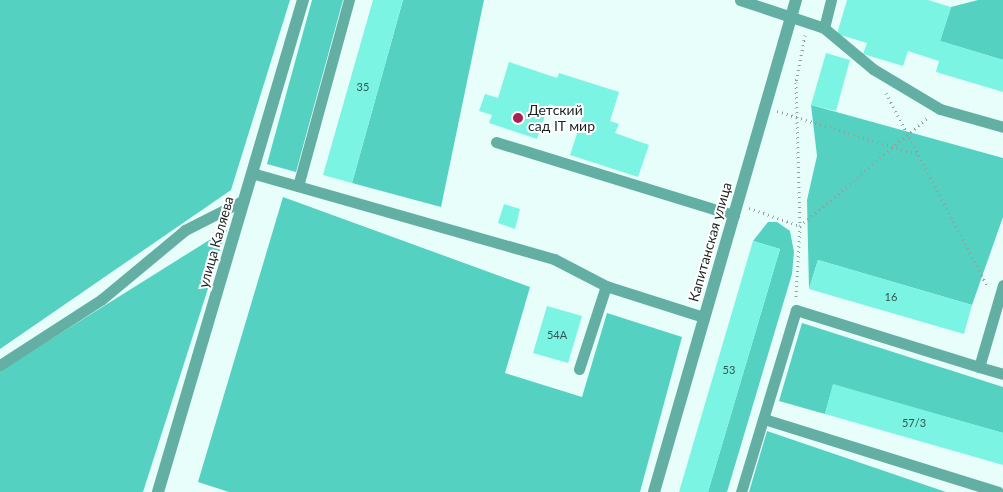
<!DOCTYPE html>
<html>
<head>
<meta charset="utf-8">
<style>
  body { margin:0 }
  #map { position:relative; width:1003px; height:492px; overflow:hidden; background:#e7fefa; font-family:Lato,sans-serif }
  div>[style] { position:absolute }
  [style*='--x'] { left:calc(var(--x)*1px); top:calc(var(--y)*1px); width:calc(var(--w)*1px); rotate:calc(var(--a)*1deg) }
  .forest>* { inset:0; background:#55d1c2 }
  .building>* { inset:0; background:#7bf4e4 }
  .path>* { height:3px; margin-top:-1.5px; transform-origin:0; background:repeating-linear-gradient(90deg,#90a19e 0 1px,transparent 0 5px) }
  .service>* { height:11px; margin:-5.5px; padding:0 5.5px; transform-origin:5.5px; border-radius:5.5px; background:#63afa4 }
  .minor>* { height:12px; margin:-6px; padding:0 6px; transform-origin:6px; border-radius:6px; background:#63afa4 }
  .dots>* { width:14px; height:14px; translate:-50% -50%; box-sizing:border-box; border:2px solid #fff; border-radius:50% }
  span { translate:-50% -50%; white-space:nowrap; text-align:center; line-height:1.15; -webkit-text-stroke:4px #fff; paint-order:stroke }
  .number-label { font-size:11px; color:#325752 }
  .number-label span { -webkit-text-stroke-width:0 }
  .poi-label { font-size:14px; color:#1a2321 }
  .left { translate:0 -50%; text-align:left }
  .street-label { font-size:14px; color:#1a2321 }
</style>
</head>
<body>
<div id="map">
  <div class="forest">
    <div style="clip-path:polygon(0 0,290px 0,231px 190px,0 349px)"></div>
    <div style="clip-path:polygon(312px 0,343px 0,296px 172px,267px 164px)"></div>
    <div style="clip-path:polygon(403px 0,484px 0,441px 207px,352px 183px)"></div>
    <div style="clip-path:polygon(978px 0,1003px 0,1003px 60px,940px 41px,951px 7px)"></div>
    <div style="clip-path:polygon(811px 105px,1003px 158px,1003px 217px,972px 305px,818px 260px,809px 289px,807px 200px,817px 156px)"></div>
    <div style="clip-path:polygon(283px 197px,530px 287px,505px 373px,582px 397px,607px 313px,682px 337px,640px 492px,229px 492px,198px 482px)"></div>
    <div style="clip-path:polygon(768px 222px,777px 222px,790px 231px,794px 252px,792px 274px,727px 492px,708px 492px,780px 249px,753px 241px)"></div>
    <div style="clip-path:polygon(227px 229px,143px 492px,0 492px,0 371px)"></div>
    <div style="clip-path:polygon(802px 323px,1003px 387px,1003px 433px,833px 385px,825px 414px,779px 401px)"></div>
    <div style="clip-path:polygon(767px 431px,946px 492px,749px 492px)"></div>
  </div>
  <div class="building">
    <div style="clip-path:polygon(373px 0,403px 0,352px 183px,323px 175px)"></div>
    <div style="clip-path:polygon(847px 0,928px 0,951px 7px,940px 41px,1003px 60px,1003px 92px,936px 72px,939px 61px,908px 51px,903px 66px,863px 54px,867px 43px,837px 34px)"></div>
    <div style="clip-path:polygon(826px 53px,850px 60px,836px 111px,811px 105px)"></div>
    <div style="clip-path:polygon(509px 62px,557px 78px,559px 73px,619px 92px,610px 121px,619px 124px,615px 133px,649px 145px,638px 177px,570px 155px,583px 115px,549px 104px,537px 139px,489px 123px,492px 115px,479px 111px,485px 94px,498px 98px)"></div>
    <div style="clip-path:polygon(504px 204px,520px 209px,515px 229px,498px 223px)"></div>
    <div style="clip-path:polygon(753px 241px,780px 249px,708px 492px,679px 492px)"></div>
    <div style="clip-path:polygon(818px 260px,972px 305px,964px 334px,809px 289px)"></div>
    <div style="clip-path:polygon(547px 306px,582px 316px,568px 363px,533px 353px)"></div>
    <div style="clip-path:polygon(833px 384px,1003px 433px,1003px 465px,825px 414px)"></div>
  </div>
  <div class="path">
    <div style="--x:805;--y:35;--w:48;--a:100.8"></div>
    <div style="--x:796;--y:82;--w:144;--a:88.4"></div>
    <div style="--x:800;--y:226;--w:167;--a:-40.4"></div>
    <div style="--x:886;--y:93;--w:219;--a:62.3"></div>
    <div style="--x:777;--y:111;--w:146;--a:17.1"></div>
    <div style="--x:749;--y:208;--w:54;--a:19.4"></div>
    <div style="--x:800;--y:226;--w:72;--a:93.2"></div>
  </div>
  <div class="service">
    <div style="--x:740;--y:0;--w:89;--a:18.4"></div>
    <div style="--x:824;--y:28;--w:64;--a:39.9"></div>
    <div style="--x:873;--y:69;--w:78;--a:30.8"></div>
    <div style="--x:940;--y:109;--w:66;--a:15.9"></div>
    <div style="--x:824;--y:28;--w:29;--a:-76"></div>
    <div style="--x:496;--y:142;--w:249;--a:17.1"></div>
    <div style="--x:252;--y:173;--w:314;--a:15.9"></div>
    <div style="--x:554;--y:259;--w:59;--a:27.4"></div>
    <div style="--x:606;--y:286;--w:103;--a:17.6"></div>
    <div style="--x:298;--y:186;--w:193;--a:-74.7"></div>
    <div style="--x:1003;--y:285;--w:85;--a:106.3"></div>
    <div style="--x:979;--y:367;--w:25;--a:16"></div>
    <div style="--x:0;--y:365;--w:121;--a:-32.9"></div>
    <div style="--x:102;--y:299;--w:108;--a:-39.7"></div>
    <div style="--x:185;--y:230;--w:66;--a:-27"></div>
    <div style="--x:579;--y:369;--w:87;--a:-72"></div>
    <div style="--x:764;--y:419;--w:245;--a:17.3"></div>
    <div style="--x:741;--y:492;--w:190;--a:-73.2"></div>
    <div style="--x:796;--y:310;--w:192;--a:17.3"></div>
  </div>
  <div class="minor">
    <div style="--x:158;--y:492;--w:513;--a:-73.58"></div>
    <div style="--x:654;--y:492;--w:512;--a:-73.9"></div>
  </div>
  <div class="dots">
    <div style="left:518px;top:118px;background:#ad1e56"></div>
  </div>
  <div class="number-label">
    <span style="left:363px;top:87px">35</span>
    <span style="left:891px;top:297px">16</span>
    <span style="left:557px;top:335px">54А</span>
    <span style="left:729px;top:370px">53</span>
    <span style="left:914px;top:423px">57/3</span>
  </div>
  <div class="poi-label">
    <span class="left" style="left:528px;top:118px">Детский<br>сад IT мир</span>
  </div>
  <div class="street-label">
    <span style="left:216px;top:242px;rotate:-74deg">улица Каляева</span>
    <span style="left:710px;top:242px;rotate:-74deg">Капитанская улица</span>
  </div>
</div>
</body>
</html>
